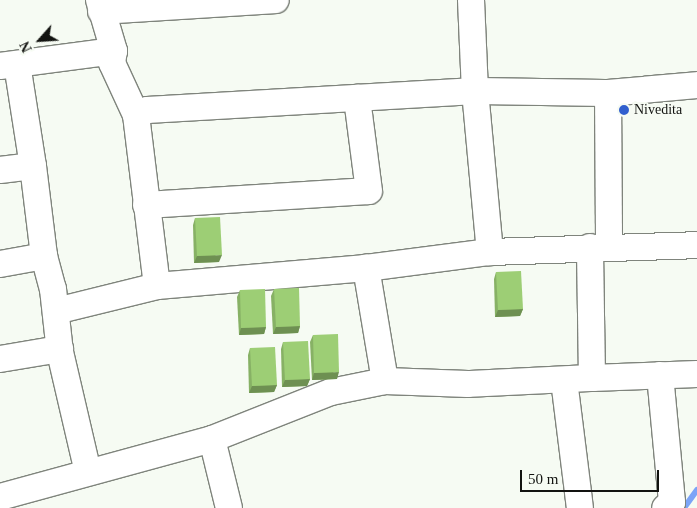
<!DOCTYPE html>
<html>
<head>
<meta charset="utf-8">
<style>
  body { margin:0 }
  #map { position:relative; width:697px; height:508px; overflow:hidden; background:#f6fbf3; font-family:Georgia,serif }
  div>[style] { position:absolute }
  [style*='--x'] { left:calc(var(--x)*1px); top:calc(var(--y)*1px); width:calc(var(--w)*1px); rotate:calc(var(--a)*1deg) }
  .stream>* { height:5.5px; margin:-2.75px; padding:0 2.75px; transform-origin:2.75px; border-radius:2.75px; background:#7ca4f7 }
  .roads { filter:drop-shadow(1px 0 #7f847c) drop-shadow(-1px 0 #7f847c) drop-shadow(0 1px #7f847c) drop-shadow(0 -1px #7f847c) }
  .minor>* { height:26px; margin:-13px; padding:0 13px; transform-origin:13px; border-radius:13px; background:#fff }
  .wall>* { inset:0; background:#87b165 }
  .shaded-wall>* { inset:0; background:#6e9052 }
  .building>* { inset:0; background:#9dce75 }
  .dots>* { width:14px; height:14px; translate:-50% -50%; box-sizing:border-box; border:2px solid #f6fbf3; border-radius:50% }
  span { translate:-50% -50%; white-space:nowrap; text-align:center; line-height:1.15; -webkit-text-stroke:4px #f6fbf3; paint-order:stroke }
  .poi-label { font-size:14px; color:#121310 }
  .left { translate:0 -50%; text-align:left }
  .north { position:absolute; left:15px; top:15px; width:50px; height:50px; -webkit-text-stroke:4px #f6fbf3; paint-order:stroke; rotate:244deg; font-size:14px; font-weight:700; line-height:20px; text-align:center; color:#121310 }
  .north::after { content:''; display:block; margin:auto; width:18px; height:22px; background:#121310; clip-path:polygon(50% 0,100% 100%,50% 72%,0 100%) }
  .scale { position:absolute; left:520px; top:470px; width:139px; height:22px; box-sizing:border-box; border:2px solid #121310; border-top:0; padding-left:6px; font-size:15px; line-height:18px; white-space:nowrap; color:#121310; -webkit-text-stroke:4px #f6fbf3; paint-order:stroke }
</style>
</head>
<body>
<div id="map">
  <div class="stream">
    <div style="--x:684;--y:508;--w:22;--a:-54"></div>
  </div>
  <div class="roads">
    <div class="minor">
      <div style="--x:471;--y:0;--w:91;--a:87.5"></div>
      <div style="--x:475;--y:91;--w:133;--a:0.9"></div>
      <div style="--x:608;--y:93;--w:153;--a:89.6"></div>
      <div style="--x:101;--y:11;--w:175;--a:-3.6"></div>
      <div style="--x:17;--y:64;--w:103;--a:81.1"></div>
      <div style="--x:0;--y:66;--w:115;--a:-7.5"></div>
      <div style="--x:608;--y:93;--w:89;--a:-5.1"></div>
      <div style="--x:136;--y:115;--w:12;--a:-24"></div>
      <div style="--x:147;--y:110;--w:329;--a:-3.3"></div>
      <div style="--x:475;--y:91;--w:162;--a:84.7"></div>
      <div style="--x:0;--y:170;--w:33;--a:-7"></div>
      <div style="--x:33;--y:166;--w:91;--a:83"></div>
      <div style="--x:44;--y:256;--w:34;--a:75"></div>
      <div style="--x:53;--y:289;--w:63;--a:83.7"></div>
      <div style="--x:60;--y:352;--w:123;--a:76.9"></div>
      <div style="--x:146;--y:205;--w:223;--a:-3.6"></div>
      <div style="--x:369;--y:191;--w:94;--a:-97.4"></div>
      <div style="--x:0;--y:264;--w:45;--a:-10.3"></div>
      <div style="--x:157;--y:286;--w:210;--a:-4.9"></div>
      <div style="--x:366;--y:268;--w:125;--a:-7.4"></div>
      <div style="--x:490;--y:252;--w:207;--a:-1.9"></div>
      <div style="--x:56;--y:311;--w:104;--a:-13.9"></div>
      <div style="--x:157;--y:286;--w:172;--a:-97"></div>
      <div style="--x:136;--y:115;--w:57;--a:-114.8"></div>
      <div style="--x:112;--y:63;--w:12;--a:-81"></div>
      <div style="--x:114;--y:51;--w:53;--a:-106.4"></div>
      <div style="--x:0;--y:359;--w:61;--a:-9.5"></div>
      <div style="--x:660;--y:375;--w:128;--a:84.6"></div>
      <div style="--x:672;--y:502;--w:9;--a:139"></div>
      <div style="--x:592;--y:378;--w:105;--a:-2.2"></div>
      <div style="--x:564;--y:380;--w:129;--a:82.9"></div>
      <div style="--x:385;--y:381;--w:83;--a:2.1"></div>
      <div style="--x:468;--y:384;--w:124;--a:-2.8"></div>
      <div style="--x:592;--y:378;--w:131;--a:-90.9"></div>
      <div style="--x:212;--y:439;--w:71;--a:76.2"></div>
      <div style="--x:0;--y:497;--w:220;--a:-15.3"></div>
      <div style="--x:212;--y:439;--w:128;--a:-21.6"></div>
      <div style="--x:331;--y:392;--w:55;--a:-11.5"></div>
      <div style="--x:385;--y:381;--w:115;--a:-99.5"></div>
    </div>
  </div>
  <div class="wall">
    <div style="clip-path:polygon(195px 218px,219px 262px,194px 263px,193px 225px)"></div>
    <div style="clip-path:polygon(496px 272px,523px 309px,520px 316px,495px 317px,494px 279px)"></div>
    <div style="clip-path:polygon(274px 289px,300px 326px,298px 333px,273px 334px,271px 296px)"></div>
    <div style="clip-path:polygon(240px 290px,266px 327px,264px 334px,239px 335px,237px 297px)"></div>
    <div style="clip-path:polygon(313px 335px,337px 379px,312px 380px,310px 342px)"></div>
    <div style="clip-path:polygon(283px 342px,310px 379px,307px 386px,282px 387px,281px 349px)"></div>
    <div style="clip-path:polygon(250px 348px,277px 385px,274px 392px,249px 393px,248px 355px)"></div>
  </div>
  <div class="shaded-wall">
    <div style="clip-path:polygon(222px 255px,219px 262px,194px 263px,197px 256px)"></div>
    <div style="clip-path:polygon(523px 309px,520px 316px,495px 317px,498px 310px)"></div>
    <div style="clip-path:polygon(300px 326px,298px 333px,273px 334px,276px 327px)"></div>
    <div style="clip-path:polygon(266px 327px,264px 334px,239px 335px,241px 328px)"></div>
    <div style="clip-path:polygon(339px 372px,337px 379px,312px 380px,314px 373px)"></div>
    <div style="clip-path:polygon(310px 379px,307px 386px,282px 387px,285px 380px)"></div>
    <div style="clip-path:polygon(277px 385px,274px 392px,249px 393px,252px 386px)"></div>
  </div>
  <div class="building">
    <div style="clip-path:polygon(220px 217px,222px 255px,197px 256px,195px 218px)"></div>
    <div style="clip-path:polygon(521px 271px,523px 309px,498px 310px,496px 272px)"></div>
    <div style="clip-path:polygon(299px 288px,300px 326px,276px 327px,274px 289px)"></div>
    <div style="clip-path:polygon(265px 289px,266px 327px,241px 328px,240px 290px)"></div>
    <div style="clip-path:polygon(338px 334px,339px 372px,314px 373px,313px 335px)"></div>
    <div style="clip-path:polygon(308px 341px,310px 379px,285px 380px,283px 342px)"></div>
    <div style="clip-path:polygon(275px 347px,277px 385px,252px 386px,250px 348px)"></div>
  </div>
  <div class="dots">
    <div style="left:624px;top:110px;background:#315fce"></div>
  </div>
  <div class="poi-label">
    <span class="left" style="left:634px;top:110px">Nivedita</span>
  </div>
  <div class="north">N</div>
  <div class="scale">50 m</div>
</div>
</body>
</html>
